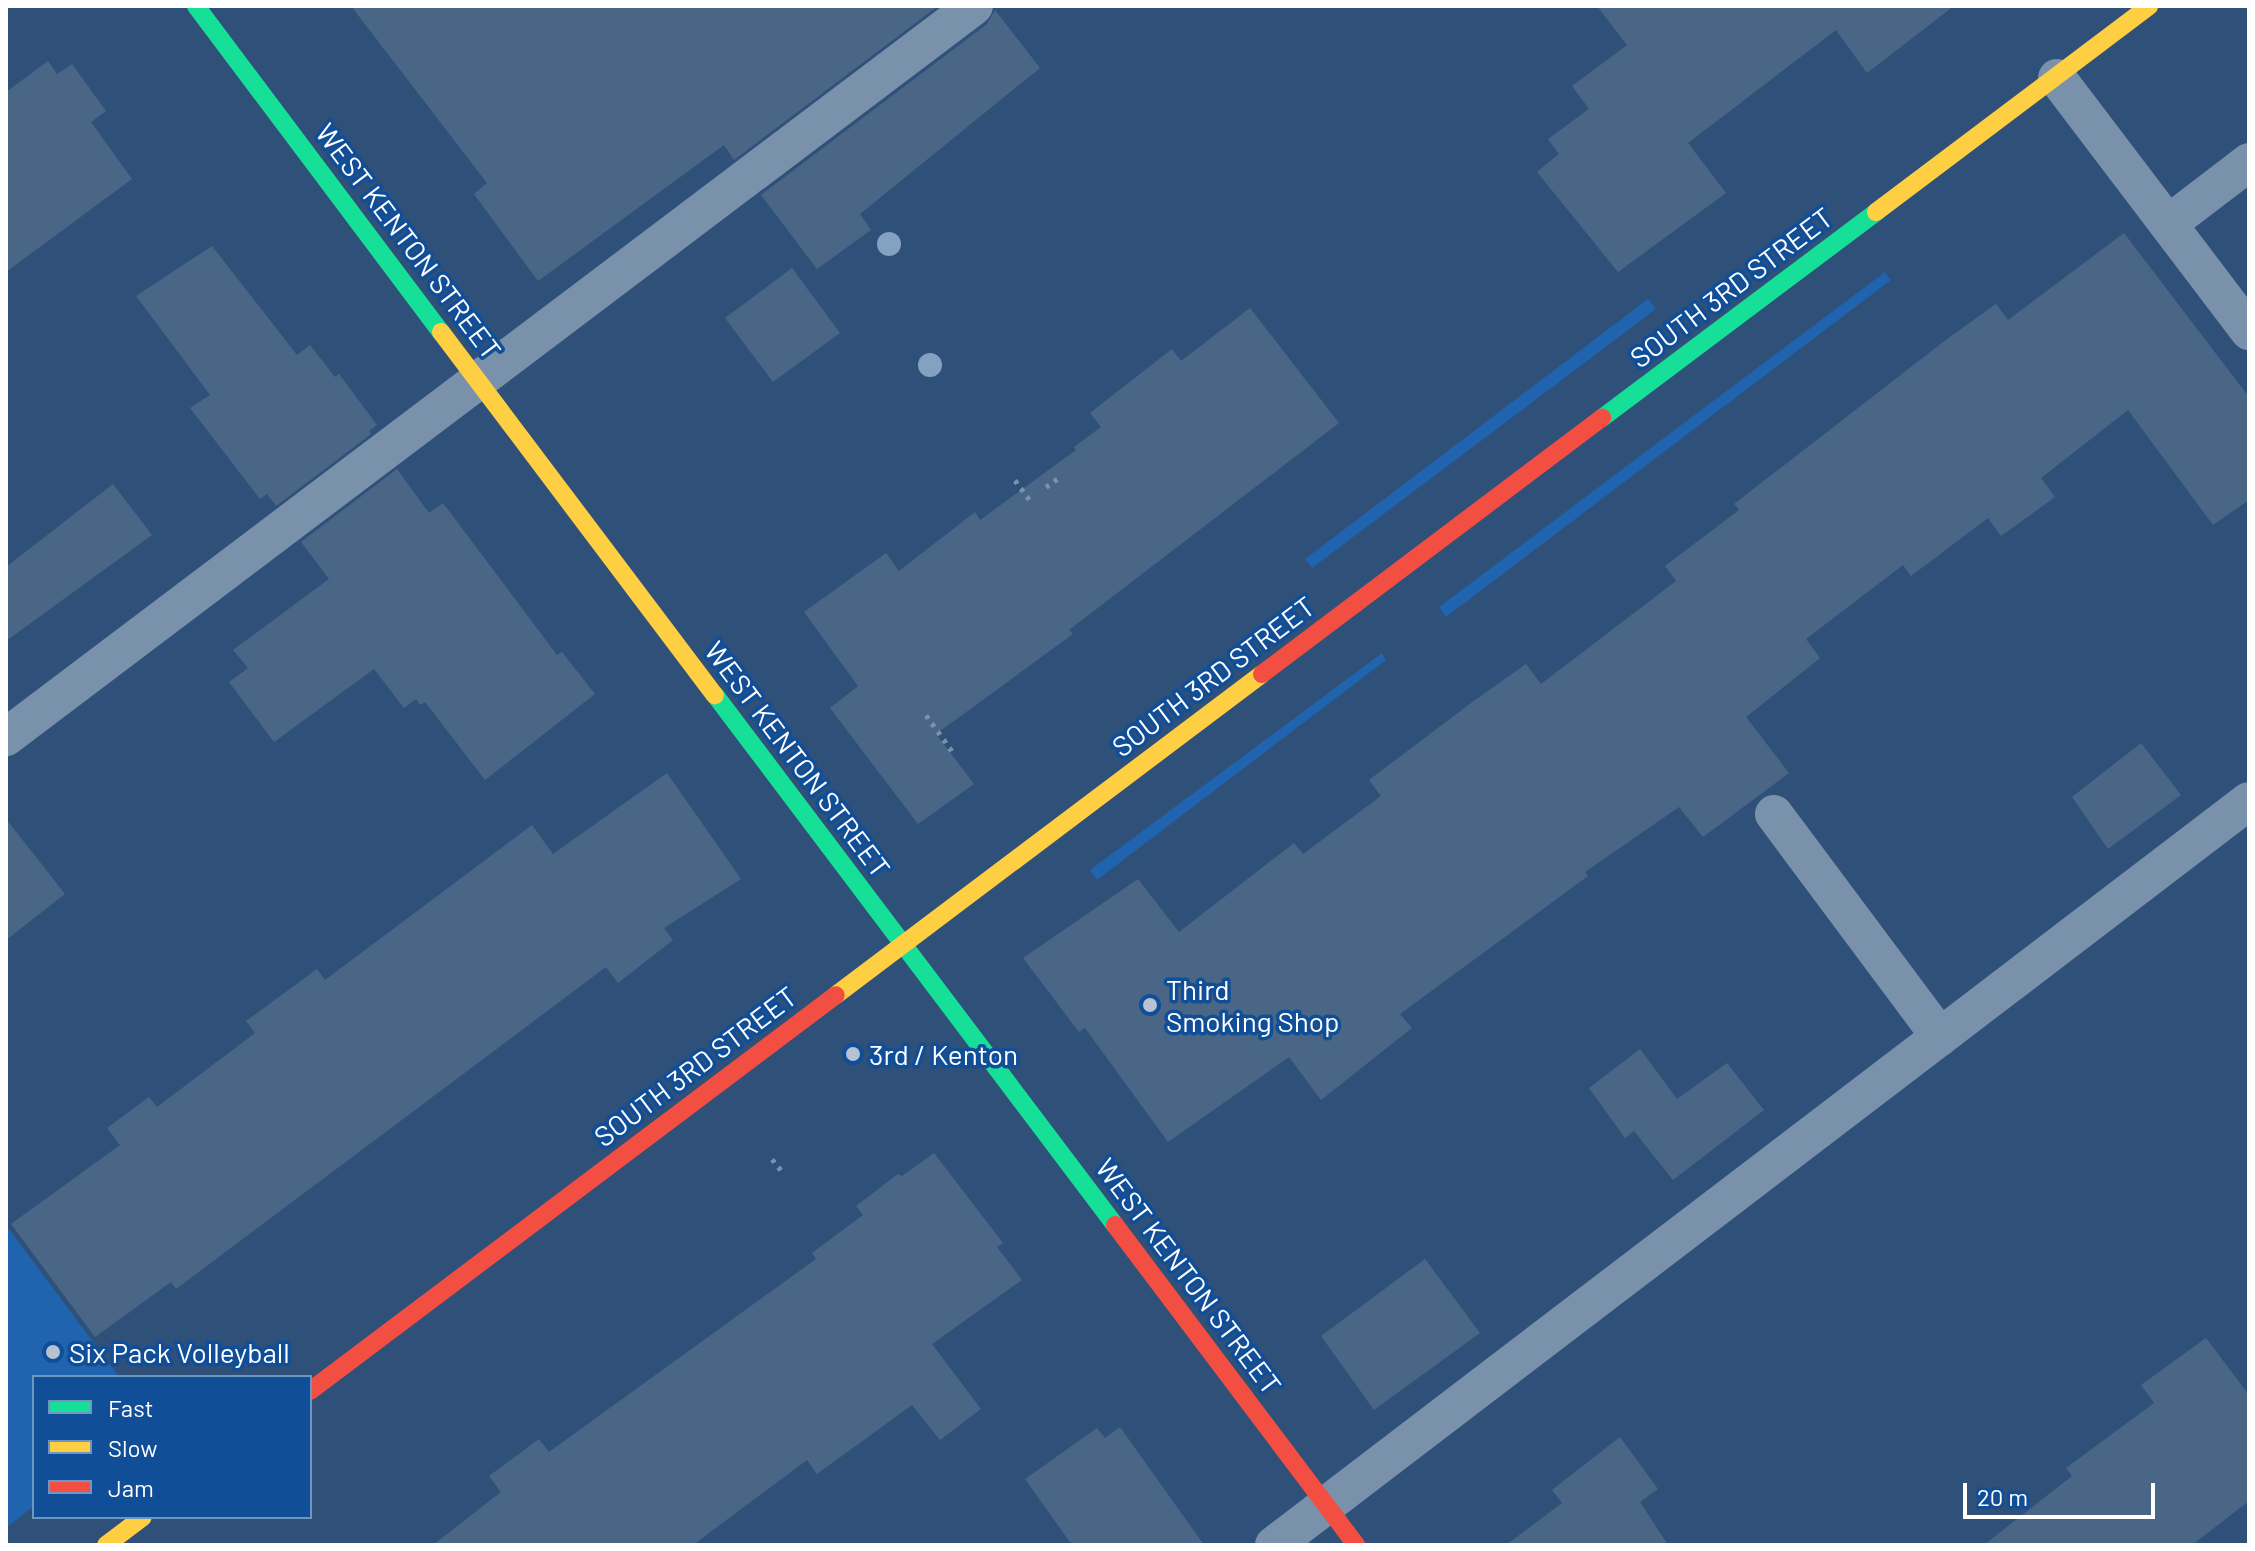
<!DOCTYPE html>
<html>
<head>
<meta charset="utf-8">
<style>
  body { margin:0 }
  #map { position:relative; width:2255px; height:1551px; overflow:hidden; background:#2f5179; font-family:Barlow,sans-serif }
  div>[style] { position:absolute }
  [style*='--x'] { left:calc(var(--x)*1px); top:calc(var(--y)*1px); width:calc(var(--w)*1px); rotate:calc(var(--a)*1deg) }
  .green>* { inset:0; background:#2063ae }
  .building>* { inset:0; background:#4a6686 }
  .path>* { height:5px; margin-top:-2.5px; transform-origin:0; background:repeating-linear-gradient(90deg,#7991ab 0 4px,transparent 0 10px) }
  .lane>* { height:38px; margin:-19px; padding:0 19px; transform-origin:19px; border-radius:19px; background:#7991ab }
  .fast>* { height:18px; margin:-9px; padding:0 9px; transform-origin:9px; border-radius:9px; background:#16e098 }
  .slow>* { height:18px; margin:-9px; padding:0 9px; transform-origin:9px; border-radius:9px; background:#ffcf43 }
  .jam>* { height:18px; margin:-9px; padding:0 9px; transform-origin:9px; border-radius:9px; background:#f24e42 }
  .trees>* { width:24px; height:24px; margin:-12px; border-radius:50%; background:#84a1c2 }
  .dots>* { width:22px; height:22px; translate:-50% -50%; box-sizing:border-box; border:4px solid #104e98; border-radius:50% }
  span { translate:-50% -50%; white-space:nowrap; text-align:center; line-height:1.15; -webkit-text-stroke:7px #104e98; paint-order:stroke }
  .street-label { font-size:28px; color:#fff }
  .poi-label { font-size:28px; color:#fff }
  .left { translate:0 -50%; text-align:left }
  .frame { position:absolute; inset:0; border:8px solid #fff; pointer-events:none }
  .legend { position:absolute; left:32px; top:1375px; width:280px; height:144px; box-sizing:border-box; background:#104e98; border:2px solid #7095c1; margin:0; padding:10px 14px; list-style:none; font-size:24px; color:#fff }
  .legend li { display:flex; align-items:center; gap:16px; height:40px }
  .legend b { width:40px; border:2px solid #7095c1 }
  .scale { position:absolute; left:1963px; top:1483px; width:192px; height:36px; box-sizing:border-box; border:4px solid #fff; border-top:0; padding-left:10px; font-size:24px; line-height:28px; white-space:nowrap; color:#fff; -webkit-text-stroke:6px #104e98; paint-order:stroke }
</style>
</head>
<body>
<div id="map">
  <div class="green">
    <div style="clip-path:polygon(1885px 272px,1891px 280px,1446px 617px,1439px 607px)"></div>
    <div style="clip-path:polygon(1648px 299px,1656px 309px,1312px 568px,1305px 559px)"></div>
    <div style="clip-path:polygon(1382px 653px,1386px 660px,1097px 880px,1090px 870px)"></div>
    <div style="clip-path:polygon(6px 1225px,119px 1377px,34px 1377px,34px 1506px,6px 1528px)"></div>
  </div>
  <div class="building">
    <div style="clip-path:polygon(351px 6px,938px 6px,734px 160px,724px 145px,538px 281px,474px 194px,487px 183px)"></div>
    <div style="clip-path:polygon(1597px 6px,1954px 6px,1867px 73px,1836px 30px,1688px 143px,1726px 193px,1618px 272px,1537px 172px,1559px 154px,1548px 139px,1589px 109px,1572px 86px,1627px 45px)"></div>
    <div style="clip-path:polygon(995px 10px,1040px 68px,860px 214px,871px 230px,817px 269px,761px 195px,987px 24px)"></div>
    <div style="clip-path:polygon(48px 61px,57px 74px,72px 64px,106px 111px,91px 122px,132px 179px,6px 272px,6px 92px)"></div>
    <div style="clip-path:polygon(2124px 233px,2249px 397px,2249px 500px,2213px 525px,2128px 410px,2041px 478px,2055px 497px,2001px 536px,1988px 518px,1911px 576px,1903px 565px,1806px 639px,1820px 658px,1746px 717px,1789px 773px,1703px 837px,1679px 807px,1585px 872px,1588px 876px,1400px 1014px,1412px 1028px,1321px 1100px,1289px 1057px,1168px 1142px,1085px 1028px,1079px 1032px,1023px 958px,1138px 879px,1179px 932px,1294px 843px,1303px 854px,1381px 796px,1369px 780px,1471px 703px,1526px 664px,1541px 684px,1676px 581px,1665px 566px,1739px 510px,1734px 504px,1947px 339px,1996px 304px,2008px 320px)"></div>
    <div style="clip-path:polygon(212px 246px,297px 355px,310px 345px,335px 377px,339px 374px,377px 425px,369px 431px,371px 434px,276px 506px,267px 494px,260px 499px,190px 408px,210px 395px,136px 296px)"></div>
    <div style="clip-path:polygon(792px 268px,840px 333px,773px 382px,725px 318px)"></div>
    <div style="clip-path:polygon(1250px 308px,1339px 423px,1069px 630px,1073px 634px,936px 734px,974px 784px,918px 824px,830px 708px,858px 686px,804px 612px,886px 553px,899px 571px,975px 512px,980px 520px,1076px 450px,1074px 447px,1101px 427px,1090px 413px,1172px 349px,1181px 361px)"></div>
    <div style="clip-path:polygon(397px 469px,429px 513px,443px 503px,557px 655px,562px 652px,595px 694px,485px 780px,425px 702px,420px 705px,416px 699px,404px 708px,374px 669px,274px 742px,229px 682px,248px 668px,233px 650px,329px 579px,301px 542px)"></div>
    <div style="clip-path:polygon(113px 484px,152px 535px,6px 641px,6px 567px)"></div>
    <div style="clip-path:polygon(2141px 743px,2181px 795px,2108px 849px,2072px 797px)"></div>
    <div style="clip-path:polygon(667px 773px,741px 879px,664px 928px,673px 940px,618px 983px,606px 967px,176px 1289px,171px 1282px,95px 1337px,11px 1224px,120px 1145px,107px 1128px,149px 1097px,157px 1107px,255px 1033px,246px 1021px,317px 969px,325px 980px,532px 825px,553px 854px)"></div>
    <div style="clip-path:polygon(6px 819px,65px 894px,6px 940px)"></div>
    <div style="clip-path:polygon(1640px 1049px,1677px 1099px,1727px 1063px,1764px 1110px,1673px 1180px,1634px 1131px,1625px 1138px,1589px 1088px)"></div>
    <div style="clip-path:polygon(934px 1153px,1003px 1243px,997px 1247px,1022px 1280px,932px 1344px,981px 1409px,940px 1440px,912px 1405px,817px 1474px,807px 1460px,693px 1545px,433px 1545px,501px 1492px,489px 1476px,539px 1439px,549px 1452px,816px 1259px,812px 1253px,863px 1215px,856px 1206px,898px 1174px,902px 1176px)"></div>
    <div style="clip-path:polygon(1425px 1259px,1480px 1333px,1374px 1410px,1321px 1336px)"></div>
    <div style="clip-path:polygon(2206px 1338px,2249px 1395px,2249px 1501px,2192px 1545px,1984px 1545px,2072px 1476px,2066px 1468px,2154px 1403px,2141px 1385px)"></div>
    <div style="clip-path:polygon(1120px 1427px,1204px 1545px,1072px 1545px,1025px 1479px,1097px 1428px,1105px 1438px)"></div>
    <div style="clip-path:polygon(1620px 1437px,1658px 1489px,1640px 1502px,1668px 1545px,1506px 1545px,1562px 1503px,1552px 1490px)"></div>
  </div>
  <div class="path">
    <div style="--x:1015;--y:480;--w:27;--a:54"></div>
    <div style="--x:1046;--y:487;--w:14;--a:-36"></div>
    <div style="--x:926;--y:715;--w:49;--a:54.1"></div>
    <div style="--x:772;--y:1159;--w:14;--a:51"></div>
  </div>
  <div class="lane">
    <div style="--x:2057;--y:78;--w:318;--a:52.8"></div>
    <div style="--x:2168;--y:224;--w:102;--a:-37.4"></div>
    <div style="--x:6;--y:737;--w:1213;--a:-37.06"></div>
    <div style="--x:1774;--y:814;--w:278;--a:53.3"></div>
    <div style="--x:1274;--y:1545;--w:1226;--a:-37.35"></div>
  </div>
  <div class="fast">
    <div style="--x:196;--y:6;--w:408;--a:53.1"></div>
    <div style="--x:1602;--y:418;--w:343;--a:-36.9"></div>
    <div style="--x:715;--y:695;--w:664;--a:52.96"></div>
  </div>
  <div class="slow">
    <div style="--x:1876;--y:212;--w:342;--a:-37"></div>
    <div style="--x:441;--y:332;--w:455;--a:53"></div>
    <div style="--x:836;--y:995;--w:533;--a:-37"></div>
    <div style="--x:106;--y:1545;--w:46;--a:-37.1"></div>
  </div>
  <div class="jam">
    <div style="--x:1262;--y:674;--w:426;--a:-37"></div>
    <div style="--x:1115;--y:1225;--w:401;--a:53"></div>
    <div style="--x:310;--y:1391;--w:658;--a:-36.97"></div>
  </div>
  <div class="trees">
    <div style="left:889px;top:244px"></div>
    <div style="left:930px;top:365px"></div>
  </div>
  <div class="dots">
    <div style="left:1150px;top:1005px;background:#b6c2d0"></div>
    <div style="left:853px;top:1054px;background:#b6c2d0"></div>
    <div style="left:53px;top:1352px;background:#b6c2d0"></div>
  </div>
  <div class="street-label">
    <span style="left:409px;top:241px;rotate:53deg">WEST KENTON STREET</span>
    <span style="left:1731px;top:287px;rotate:-37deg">SOUTH 3RD STREET</span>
    <span style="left:1213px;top:676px;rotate:-37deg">SOUTH 3RD STREET</span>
    <span style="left:798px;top:759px;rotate:53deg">WEST KENTON STREET</span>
    <span style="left:695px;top:1066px;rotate:-37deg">SOUTH 3RD STREET</span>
    <span style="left:1189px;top:1276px;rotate:53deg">WEST KENTON STREET</span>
  </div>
  <div class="poi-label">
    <span class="left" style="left:1166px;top:1005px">Third<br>Smoking Shop</span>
    <span class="left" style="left:869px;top:1054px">3rd / Kenton</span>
    <span class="left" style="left:69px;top:1352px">Six Pack Volleyball</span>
  </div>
  <div class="frame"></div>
  <ul class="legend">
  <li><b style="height:10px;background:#16e098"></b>Fast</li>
  <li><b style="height:10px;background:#ffcf43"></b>Slow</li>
  <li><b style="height:10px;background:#f24e42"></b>Jam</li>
  </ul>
  <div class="scale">20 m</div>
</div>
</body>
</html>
